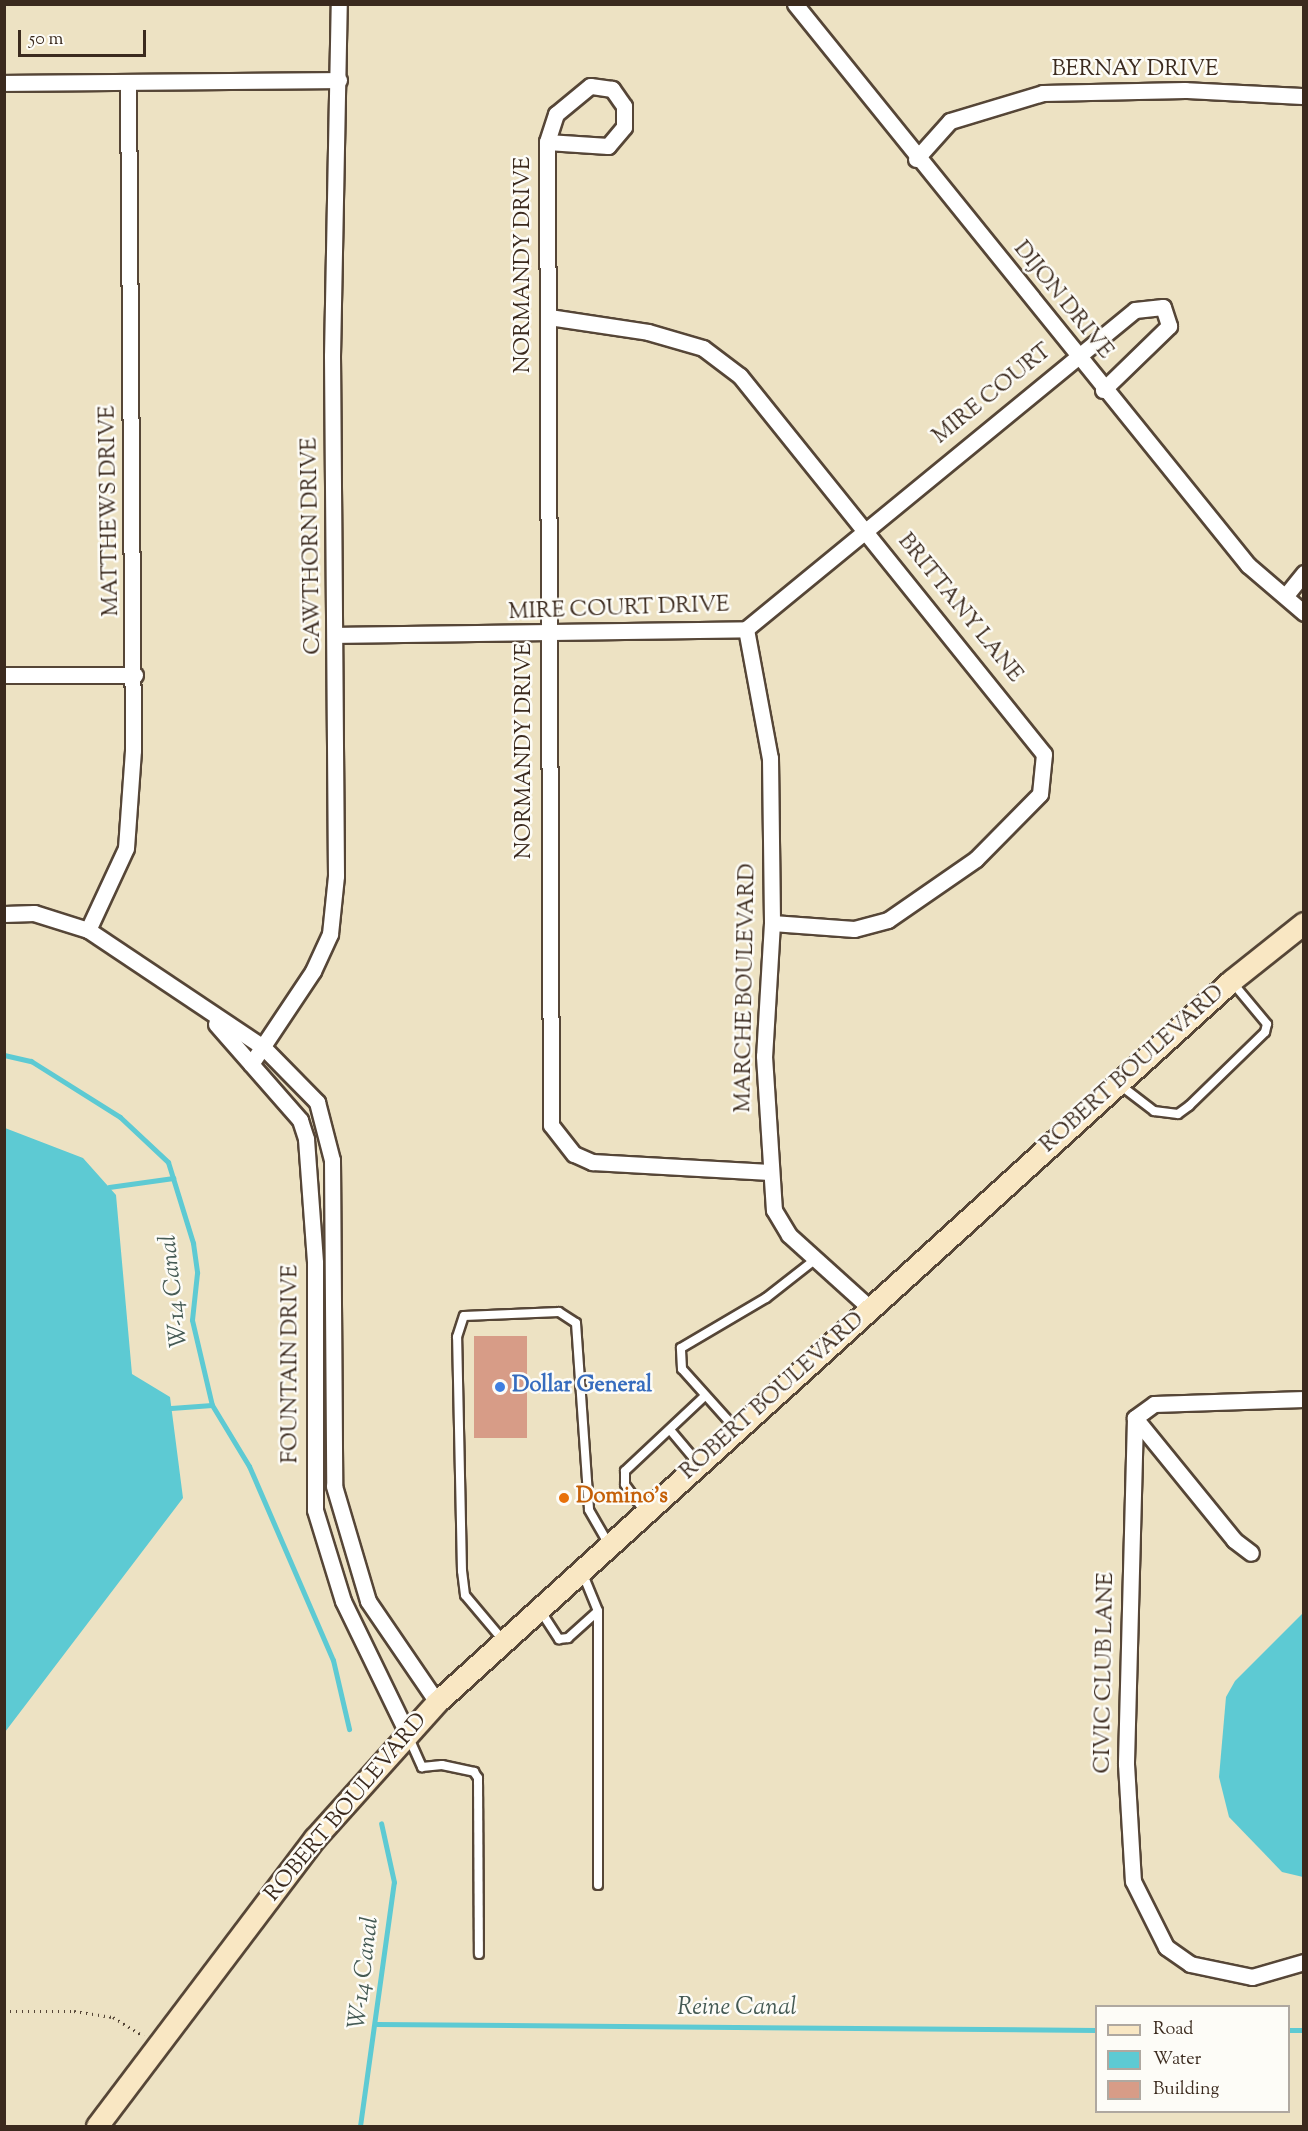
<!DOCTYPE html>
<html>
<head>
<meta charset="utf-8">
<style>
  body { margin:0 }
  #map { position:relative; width:1308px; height:2131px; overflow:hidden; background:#ede2c3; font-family:"Sorts Mill Goudy",serif }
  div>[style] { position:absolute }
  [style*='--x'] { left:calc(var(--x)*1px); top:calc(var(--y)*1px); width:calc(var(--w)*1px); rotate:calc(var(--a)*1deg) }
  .water>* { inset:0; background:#5dcad3 }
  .stream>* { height:5px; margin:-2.5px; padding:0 2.5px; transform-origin:2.5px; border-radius:2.5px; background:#5dcad3 }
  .building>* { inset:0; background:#d79c87 }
  .path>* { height:3px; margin-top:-1.5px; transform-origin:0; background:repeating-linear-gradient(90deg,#564637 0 1.5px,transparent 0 6px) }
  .roads { filter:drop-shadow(2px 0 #564637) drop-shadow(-2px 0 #564637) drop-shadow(0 2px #564637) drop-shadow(0 -2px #564637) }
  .service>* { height:8px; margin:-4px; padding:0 4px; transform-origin:4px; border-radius:4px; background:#fff }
  .minor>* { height:15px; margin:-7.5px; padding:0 7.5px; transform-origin:7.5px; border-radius:7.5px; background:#fff }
  .secondary>* { height:21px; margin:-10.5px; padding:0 10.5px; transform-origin:10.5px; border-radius:10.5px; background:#f9e7c3 }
  .dots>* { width:16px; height:16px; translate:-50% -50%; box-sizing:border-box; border:3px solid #fdfcf7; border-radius:50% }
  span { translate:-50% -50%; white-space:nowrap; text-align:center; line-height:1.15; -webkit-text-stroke:5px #fdfcf7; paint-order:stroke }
  .street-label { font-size:22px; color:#3b2a1e }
  .shop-label { font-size:22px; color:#366cbe; font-weight:700 }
  .left { translate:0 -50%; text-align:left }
  .food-label { font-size:22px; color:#c56008; font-weight:700 }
  .water-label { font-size:24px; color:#455a54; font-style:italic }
  .frame { position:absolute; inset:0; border:6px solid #3b2a1e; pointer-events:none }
  .legend { position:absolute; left:1095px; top:2005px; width:195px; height:108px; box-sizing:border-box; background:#fdfcf7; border:2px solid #afa8a0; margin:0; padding:8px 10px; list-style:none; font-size:18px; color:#3b2a1e }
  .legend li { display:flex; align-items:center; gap:12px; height:30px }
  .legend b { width:30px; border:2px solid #afa8a0 }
  .scale { position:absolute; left:18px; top:30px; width:128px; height:27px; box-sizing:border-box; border:3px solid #3b2a1e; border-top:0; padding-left:8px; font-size:18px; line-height:21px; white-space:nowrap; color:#3b2a1e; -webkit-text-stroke:4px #fdfcf7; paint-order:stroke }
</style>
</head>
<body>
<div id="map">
  <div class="water">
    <div style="clip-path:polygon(5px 1128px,83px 1158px,116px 1195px,132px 1374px,170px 1397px,183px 1498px,5px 1732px)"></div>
    <div style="clip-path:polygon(1303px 1613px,1303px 1877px,1282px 1872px,1229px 1817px,1219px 1777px,1226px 1697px,1235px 1681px)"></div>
  </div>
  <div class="stream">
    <div style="--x:4;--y:1055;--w:28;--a:13"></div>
    <div style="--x:31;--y:1061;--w:105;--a:32.2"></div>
    <div style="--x:120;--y:1117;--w:66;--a:43.2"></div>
    <div style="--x:168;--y:1162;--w:85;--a:72.8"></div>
    <div style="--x:193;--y:1243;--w:30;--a:82"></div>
    <div style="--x:197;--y:1273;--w:47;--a:96.1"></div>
    <div style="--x:192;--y:1320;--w:87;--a:76.8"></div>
    <div style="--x:212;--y:1405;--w:71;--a:58.8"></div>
    <div style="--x:249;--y:1466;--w:211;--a:66.6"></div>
    <div style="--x:333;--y:1660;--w:71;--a:76.9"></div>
    <div style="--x:109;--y:1187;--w:65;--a:-8"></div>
    <div style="--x:171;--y:1408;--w:41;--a:-4.2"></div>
    <div style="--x:377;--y:2024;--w:719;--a:0.48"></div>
    <div style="--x:1288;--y:2030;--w:16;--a:0"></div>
    <div style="--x:360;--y:2126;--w:246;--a:-82.1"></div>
    <div style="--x:394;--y:1882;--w:60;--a:-102.4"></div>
  </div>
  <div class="building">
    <div style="clip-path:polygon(474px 1336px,527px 1336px,527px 1438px,474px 1438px)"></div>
  </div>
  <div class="path">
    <div style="--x:4;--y:2011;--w:70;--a:0"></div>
    <div style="--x:74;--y:2011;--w:39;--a:9"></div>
    <div style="--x:113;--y:2017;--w:36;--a:32"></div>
  </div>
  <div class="roads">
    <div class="service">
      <div style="--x:1120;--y:1085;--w:43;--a:37.4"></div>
      <div style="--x:1154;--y:1111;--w:24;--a:7"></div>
      <div style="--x:1178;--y:1114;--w:14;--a:-36"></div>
      <div style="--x:1189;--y:1106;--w:106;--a:-44.2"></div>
      <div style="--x:1265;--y:1032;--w:8;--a:-76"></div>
      <div style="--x:1267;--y:1024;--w:55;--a:-129.8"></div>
      <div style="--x:735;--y:1428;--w:79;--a:-131.9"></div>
      <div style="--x:682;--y:1369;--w:21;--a:-93"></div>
      <div style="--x:681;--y:1348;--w:99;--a:-30.5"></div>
      <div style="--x:766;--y:1298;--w:63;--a:-38"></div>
      <div style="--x:671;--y:1431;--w:40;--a:50"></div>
      <div style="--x:645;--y:1512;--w:34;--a:-126"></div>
      <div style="--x:625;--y:1484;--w:13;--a:-90"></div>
      <div style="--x:625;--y:1471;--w:110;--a:-43.2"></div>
      <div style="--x:582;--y:1572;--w:42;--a:67.7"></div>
      <div style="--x:598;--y:1611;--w:274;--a:90"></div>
      <div style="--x:540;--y:1610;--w:35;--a:57"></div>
      <div style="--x:559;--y:1639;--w:9;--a:-6"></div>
      <div style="--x:568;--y:1638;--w:40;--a:-42"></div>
      <div style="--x:502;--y:1639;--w:57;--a:-130.1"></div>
      <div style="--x:465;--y:1595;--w:24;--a:-97"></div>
      <div style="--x:462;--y:1571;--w:234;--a:-91.2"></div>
      <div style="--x:457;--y:1337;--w:22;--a:-72"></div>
      <div style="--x:464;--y:1316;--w:95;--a:-2.4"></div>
      <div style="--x:559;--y:1312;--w:20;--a:33"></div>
      <div style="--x:576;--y:1323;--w:187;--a:86"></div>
      <div style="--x:589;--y:1510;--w:39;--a:60"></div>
      <div style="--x:409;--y:1738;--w:32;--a:66"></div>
      <div style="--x:422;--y:1767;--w:20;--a:-6"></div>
      <div style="--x:442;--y:1765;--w:33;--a:12"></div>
      <div style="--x:474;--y:1772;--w:7;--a:56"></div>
      <div style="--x:478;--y:1778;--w:176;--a:89.7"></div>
    </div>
    <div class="minor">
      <div style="--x:795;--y:4;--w:721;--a:51.08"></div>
      <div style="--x:1248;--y:565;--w:74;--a:40.6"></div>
      <div style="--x:4;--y:83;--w:335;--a:-0.5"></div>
      <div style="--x:547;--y:142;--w:61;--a:3.8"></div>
      <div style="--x:608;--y:146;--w:25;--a:-50"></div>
      <div style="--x:624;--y:127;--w:21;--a:-90"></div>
      <div style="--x:624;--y:106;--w:21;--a:-125"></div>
      <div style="--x:612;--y:89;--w:22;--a:-172"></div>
      <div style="--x:590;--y:86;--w:44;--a:140.5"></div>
      <div style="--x:556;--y:114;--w:29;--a:108"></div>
      <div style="--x:547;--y:142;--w:983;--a:89.77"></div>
      <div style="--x:551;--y:1125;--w:37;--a:52"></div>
      <div style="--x:574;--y:1154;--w:20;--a:24"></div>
      <div style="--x:592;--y:1162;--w:178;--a:3.2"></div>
      <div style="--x:916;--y:159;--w:51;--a:-48.2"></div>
      <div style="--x:950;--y:121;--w:97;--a:-16.8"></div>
      <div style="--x:1043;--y:93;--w:142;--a:-1.2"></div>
      <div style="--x:1185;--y:90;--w:119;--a:2.9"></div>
      <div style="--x:549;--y:317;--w:100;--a:8.6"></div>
      <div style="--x:648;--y:332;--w:57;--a:16.2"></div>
      <div style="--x:703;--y:348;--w:46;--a:37.1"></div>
      <div style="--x:740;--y:376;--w:485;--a:51.2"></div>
      <div style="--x:1044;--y:754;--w:40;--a:95.7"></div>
      <div style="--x:1040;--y:794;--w:91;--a:134.6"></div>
      <div style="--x:976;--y:859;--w:107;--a:145.3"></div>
      <div style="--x:888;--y:920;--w:35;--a:165"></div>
      <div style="--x:854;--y:929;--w:82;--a:-175.8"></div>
      <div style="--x:1287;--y:594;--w:27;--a:-51"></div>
      <div style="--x:746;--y:629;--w:131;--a:79.5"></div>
      <div style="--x:770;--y:758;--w:165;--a:89.3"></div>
      <div style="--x:772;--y:923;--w:133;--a:93.4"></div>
      <div style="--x:764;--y:1056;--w:154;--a:86.3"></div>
      <div style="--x:774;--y:1210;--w:29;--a:59"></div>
      <div style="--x:789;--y:1235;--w:110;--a:42.1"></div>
      <div style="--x:337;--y:635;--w:409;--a:-0.8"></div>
      <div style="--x:746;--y:629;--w:503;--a:-39.35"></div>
      <div style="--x:1135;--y:310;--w:28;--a:-6"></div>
      <div style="--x:1163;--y:307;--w:20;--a:72"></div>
      <div style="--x:1169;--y:326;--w:92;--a:135.9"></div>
      <div style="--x:4;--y:675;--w:131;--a:0"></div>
      <div style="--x:4;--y:914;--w:30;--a:-2"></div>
      <div style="--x:34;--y:913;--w:57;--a:17.5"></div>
      <div style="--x:88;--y:930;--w:212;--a:33.8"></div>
      <div style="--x:264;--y:1048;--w:76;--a:45.5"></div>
      <div style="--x:317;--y:1102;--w:60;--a:75.5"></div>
      <div style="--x:332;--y:1160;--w:326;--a:89.6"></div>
      <div style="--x:334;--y:1486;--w:120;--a:73.5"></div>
      <div style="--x:368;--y:1601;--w:122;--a:55.7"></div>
      <div style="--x:88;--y:930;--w:90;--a:-65.1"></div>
      <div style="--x:126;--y:848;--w:98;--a:-85.9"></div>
      <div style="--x:133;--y:750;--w:666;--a:-90.43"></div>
      <div style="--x:216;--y:1024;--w:128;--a:48.8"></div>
      <div style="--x:300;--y:1120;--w:20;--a:72"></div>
      <div style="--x:306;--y:1139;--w:124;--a:85.8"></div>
      <div style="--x:315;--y:1263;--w:247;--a:90"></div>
      <div style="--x:315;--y:1510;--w:95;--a:72.9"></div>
      <div style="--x:343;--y:1601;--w:147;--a:64.1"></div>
      <div style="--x:251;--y:1064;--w:112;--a:-56.3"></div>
      <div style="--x:313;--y:971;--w:41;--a:-65.3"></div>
      <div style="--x:330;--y:934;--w:58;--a:-84.1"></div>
      <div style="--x:336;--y:876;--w:520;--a:-90.44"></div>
      <div style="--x:332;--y:356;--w:352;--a:-88.9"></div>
      <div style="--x:1304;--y:1399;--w:150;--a:178.1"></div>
      <div style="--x:1154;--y:1404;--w:24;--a:144"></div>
      <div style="--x:1135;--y:1418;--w:346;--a:91.5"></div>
      <div style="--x:1126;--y:1764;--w:117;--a:86.6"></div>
      <div style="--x:1133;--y:1881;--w:74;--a:63.4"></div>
      <div style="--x:1166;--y:1947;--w:29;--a:35"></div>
      <div style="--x:1190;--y:1964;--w:63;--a:11.8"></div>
      <div style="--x:1252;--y:1977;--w:54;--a:-16.1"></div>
      <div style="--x:1135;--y:1418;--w:157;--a:50.9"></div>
      <div style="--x:1234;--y:1540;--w:21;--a:37"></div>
    </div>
    <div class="secondary">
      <div style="--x:97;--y:2126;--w:361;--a:-52.9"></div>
      <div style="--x:315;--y:1838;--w:183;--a:-48.1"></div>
      <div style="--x:437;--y:1702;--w:1073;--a:-42.24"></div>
      <div style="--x:1231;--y:981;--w:93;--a:-38.5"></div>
    </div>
  </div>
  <div class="dots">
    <div style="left:500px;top:1387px;background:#3f7fe0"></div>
    <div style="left:564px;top:1498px;background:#e8710a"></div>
  </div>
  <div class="street-label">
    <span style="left:1135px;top:71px">BERNAY DRIVE</span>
    <span style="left:525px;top:265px;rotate:-90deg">NORMANDY DRIVE</span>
    <span style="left:1062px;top:301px;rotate:51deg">DIJON DRIVE</span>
    <span style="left:993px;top:395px;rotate:-39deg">MIRE COURT</span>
    <span style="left:111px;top:511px;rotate:-91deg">MATTHEWS DRIVE</span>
    <span style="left:313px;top:546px;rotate:-91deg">CAWTHORN DRIVE</span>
    <span style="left:959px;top:609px;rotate:51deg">BRITTANY LANE</span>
    <span style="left:619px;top:610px;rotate:-2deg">MIRE COURT DRIVE</span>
    <span style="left:526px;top:751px;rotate:-90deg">NORMANDY DRIVE</span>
    <span style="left:747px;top:988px;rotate:-89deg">MARCHE BOULEVARD</span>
    <span style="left:1133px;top:1070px;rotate:-42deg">ROBERT BOULEVARD</span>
    <span style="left:292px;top:1364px;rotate:-90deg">FOUNTAIN DRIVE</span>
    <span style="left:773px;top:1397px;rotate:-42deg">ROBERT BOULEVARD</span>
    <span style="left:1106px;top:1673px;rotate:-89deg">CIVIC CLUB LANE</span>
    <span style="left:347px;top:1808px;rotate:-50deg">ROBERT BOULEVARD</span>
  </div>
  <div class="shop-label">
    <span class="left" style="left:512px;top:1387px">Dollar General</span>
  </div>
  <div class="food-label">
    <span class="left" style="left:576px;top:1498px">Domino's</span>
  </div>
  <div class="water-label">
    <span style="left:175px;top:1291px;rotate:-96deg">W-14 Canal</span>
    <span style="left:365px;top:1973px;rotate:-83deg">W-14 Canal</span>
    <span style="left:737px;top:2009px">Reine Canal</span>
  </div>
  <div class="frame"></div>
  <ul class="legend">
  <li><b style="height:8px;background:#f9e7c3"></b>Road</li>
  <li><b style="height:16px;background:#5dcad3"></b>Water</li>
  <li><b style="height:16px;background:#d79c87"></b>Building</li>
  </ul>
  <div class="scale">50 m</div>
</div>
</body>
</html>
